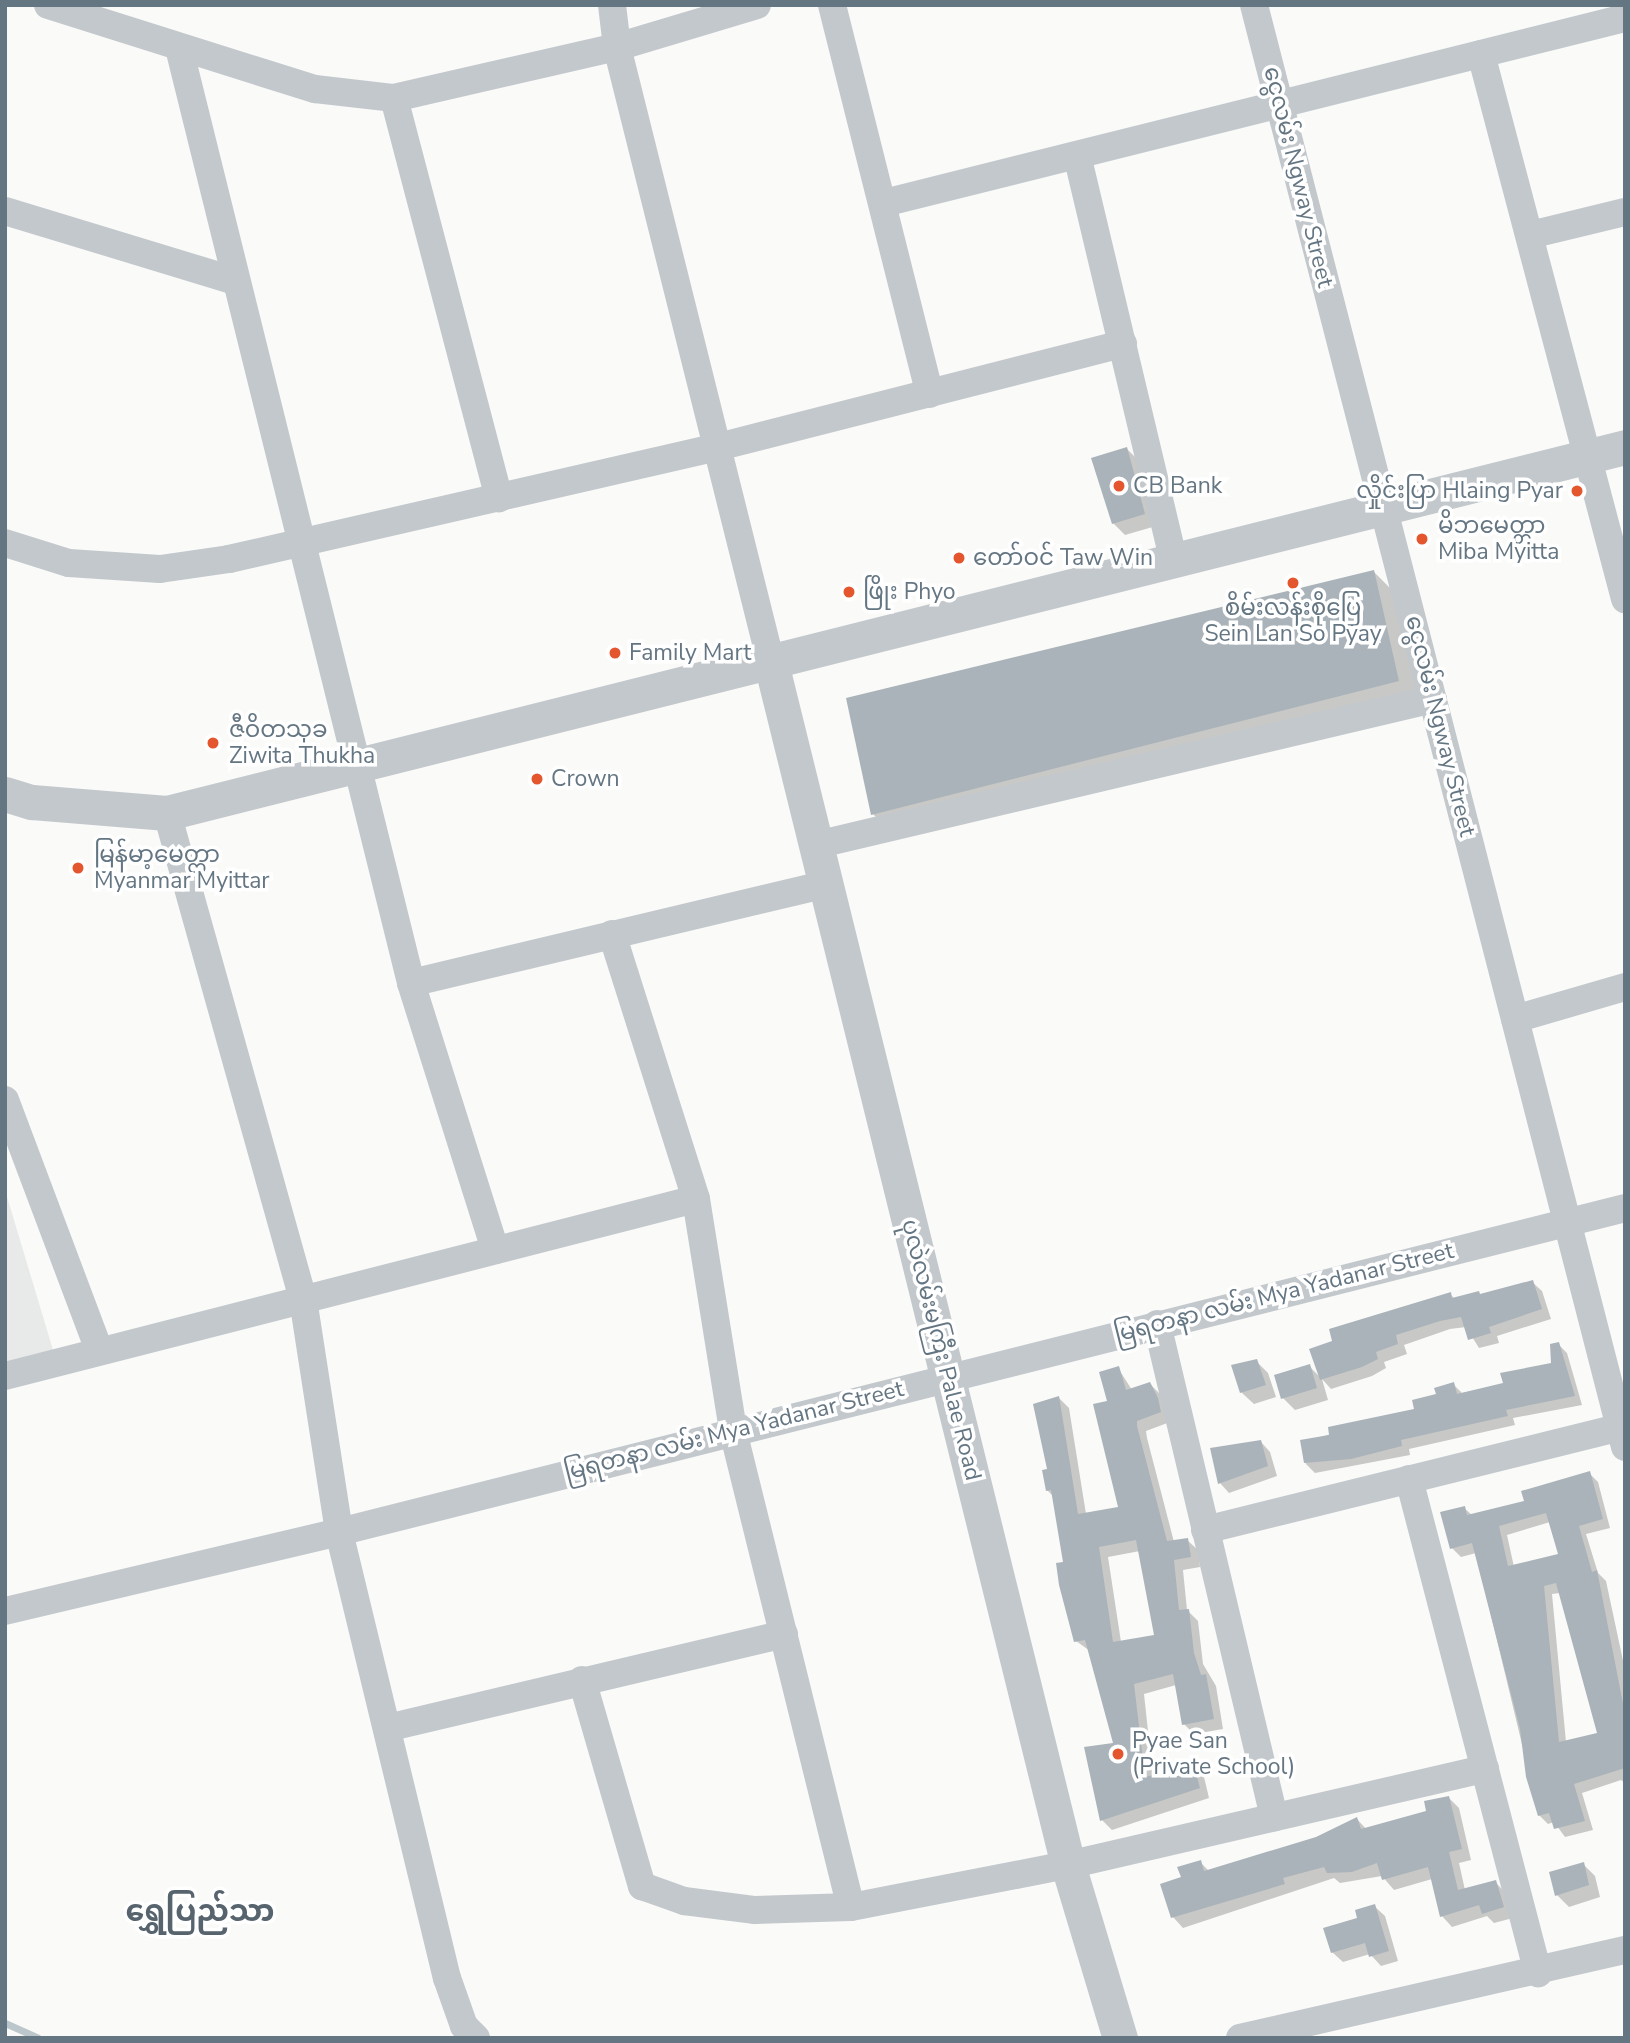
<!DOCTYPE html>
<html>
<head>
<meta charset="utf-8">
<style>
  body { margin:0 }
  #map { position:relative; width:1630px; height:2043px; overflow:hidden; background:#fafaf8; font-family:"Nunito Sans","Noto Sans Myanmar",sans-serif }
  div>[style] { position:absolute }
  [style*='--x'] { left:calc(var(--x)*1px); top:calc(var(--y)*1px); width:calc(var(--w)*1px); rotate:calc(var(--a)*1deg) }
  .built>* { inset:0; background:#e8e9e9 }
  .shadow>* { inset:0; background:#0003 }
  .stream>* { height:7px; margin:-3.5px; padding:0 3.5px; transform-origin:3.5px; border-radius:3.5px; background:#bbc7cb }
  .building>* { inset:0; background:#aab3b9 }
  .minor>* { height:28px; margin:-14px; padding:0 14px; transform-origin:14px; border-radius:14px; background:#c3c8cc }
  .tertiary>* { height:35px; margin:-17.5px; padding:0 17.5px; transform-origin:17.5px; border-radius:17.5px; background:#c3c8cc }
  .dots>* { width:19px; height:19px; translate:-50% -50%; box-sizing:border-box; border:4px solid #fff; border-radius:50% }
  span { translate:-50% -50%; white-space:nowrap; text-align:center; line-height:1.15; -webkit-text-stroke:7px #fff; paint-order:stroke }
  .street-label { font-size:23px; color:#657683 }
  .poi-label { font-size:23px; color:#657683 }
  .left { translate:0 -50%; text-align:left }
  .right { translate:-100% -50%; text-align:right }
  .district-label { font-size:30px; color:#57646e; font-weight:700 }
  .frame { position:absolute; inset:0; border:7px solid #657683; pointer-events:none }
</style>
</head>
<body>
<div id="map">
  <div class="built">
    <div style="clip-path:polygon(5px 1190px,56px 1360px,5px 1375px)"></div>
  </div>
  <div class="shadow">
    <div style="clip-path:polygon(1127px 449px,1139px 461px,1156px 526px,1125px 535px,1113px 523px)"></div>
    <div style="clip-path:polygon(1373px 571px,1398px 596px,1423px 705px,897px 838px,873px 814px)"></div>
    <div style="clip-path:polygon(1532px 1282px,1542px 1291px,1551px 1319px,1497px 1336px,1499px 1343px,1479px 1348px,1466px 1327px,1450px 1329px,1404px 1345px,1407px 1354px,1384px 1362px,1386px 1368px,1372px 1376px,1331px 1389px,1322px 1379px,1328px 1400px,1295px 1410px,1283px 1398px,1309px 1366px,1321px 1378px,1335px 1342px,1331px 1330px,1450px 1294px,1455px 1299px,1481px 1296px)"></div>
    <div style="clip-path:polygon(1558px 1344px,1567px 1353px,1582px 1405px,1513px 1418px,1515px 1425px,1409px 1449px,1410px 1455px,1315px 1473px,1306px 1464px,1302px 1442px,1416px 1411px,1453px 1384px,1462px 1393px,1505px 1384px,1553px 1364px)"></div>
    <div style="clip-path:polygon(1256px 1361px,1268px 1373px,1276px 1397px,1254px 1404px,1242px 1393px,1233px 1366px)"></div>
    <div style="clip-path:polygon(evenodd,1118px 1368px,1132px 1390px,1150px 1384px,1160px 1394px,1170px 1422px,1146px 1431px,1147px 1438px,1174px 1542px,1187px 1540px,1198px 1550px,1200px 1567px,1183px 1570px,1187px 1610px,1198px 1621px,1203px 1664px,1216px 1686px,1223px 1729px,1194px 1734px,1184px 1724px,1176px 1685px,1144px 1694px,1153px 1777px,1194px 1767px,1204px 1777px,1209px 1798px,1112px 1830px,1102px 1820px,1116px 1744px,1090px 1651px,1076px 1641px,1054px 1497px,1047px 1490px,1059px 1398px,1069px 1408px,1086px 1514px,1120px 1509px,1110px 1402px,1118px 1368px,1140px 1551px,1156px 1637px,1121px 1642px,1108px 1557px,1140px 1551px)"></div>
    <div style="clip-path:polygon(1261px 1442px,1270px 1452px,1277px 1476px,1229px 1493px,1220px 1483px)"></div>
    <div style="clip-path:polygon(evenodd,1589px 1473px,1598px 1482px,1610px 1528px,1586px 1534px,1598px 1573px,1606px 1581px,1625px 1670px,1625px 1783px,1621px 1780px,1582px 1793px,1593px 1830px,1565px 1837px,1554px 1822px,1548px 1824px,1539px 1815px,1476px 1553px,1461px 1557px,1452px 1548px,1464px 1508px,1472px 1515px,1526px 1502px,1589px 1473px,1550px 1522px,1560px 1555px,1514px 1567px,1507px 1535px,1550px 1522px,1589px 1473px,1560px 1593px,1599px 1734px,1566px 1742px,1552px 1594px,1560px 1593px)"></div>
    <div style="clip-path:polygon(1449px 1798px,1459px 1808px,1471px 1860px,1459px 1863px,1465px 1890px,1495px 1882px,1506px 1893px,1513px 1918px,1494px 1923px,1487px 1916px,1452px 1927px,1442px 1916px,1432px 1879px,1394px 1890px,1382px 1876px,1340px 1883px,1334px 1878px,1183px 1928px,1173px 1917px,1184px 1878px,1200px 1862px,1209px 1871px,1317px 1839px,1357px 1819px,1367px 1830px,1428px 1812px)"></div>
    <div style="clip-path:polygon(1583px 1864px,1595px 1876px,1600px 1897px,1569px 1907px,1557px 1895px)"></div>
    <div style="clip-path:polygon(1374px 1906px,1385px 1916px,1398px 1961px,1381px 1966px,1370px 1954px,1343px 1962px,1332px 1952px)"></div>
  </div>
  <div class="stream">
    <div style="--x:5;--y:2023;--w:36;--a:24"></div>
  </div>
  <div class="building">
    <div style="clip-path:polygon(1127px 447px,1145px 514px,1112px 524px,1091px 458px)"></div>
    <div style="clip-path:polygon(1374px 570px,1399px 681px,871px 815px,846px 698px)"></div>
    <div style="clip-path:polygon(1533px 1280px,1542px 1309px,1489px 1327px,1491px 1333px,1468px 1340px,1461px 1317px,1440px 1321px,1396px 1335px,1398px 1344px,1376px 1352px,1378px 1359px,1362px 1367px,1320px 1380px,1309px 1349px,1332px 1341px,1329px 1329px,1451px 1292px,1452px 1298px,1479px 1291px,1480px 1294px)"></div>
    <div style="clip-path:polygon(1559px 1342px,1575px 1396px,1506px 1410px,1508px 1416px,1401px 1440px,1402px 1446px,1351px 1459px,1304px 1463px,1300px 1440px,1329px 1435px,1328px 1427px,1414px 1409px,1412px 1400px,1436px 1394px,1434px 1388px,1454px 1382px,1457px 1394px,1503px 1383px,1500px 1373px,1551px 1363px,1550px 1344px)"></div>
    <div style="clip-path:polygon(1257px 1359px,1266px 1385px,1240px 1393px,1231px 1365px)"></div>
    <div style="clip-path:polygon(1310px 1364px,1317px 1388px,1281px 1399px,1274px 1375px)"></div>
    <div style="clip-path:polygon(evenodd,1119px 1366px,1126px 1390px,1150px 1382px,1158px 1398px,1161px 1412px,1137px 1421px,1137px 1426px,1167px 1541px,1188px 1538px,1191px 1557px,1174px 1560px,1179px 1610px,1189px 1609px,1194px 1653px,1201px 1675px,1206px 1674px,1214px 1719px,1182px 1725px,1173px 1674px,1134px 1684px,1145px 1777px,1194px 1765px,1200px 1788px,1100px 1821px,1084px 1747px,1113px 1743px,1085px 1640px,1074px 1642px,1059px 1585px,1056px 1563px,1063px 1562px,1051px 1490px,1046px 1491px,1042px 1470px,1047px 1469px,1033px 1404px,1059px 1396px,1078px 1514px,1118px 1507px,1093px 1404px,1107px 1401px,1099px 1372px,1119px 1366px,1136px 1540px,1154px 1635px,1113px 1642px,1099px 1547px,1136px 1540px)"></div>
    <div style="clip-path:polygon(1261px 1440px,1268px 1466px,1218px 1484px,1210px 1448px)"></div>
    <div style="clip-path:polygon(evenodd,1590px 1471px,1603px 1519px,1579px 1526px,1592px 1572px,1597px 1570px,1625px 1714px,1625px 1768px,1574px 1784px,1585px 1821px,1554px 1829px,1549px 1813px,1538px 1816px,1526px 1777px,1520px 1729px,1472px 1543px,1450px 1549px,1440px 1512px,1465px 1506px,1467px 1515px,1524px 1501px,1521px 1491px,1590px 1471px,1546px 1513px,1558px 1554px,1508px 1566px,1499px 1526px,1546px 1513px,1590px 1471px,1556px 1583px,1597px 1733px,1559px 1742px,1544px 1586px,1556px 1583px)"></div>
    <div style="clip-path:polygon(1449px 1796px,1462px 1849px,1449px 1852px,1458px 1890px,1496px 1880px,1504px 1907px,1482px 1914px,1479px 1905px,1440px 1917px,1428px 1867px,1382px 1880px,1377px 1863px,1352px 1872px,1327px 1873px,1324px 1867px,1283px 1878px,1285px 1884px,1171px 1918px,1160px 1884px,1181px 1877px,1177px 1867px,1201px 1860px,1204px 1871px,1316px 1837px,1357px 1817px,1361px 1829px,1426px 1811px,1424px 1801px)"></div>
    <div style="clip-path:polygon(1584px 1862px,1589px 1885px,1555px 1896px,1549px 1872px)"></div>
    <div style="clip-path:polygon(1375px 1904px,1389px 1951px,1369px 1957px,1365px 1943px,1331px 1953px,1323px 1928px,1357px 1918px,1355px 1910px)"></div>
  </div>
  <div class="minor">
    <div style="--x:48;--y:5;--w:280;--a:17.5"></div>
    <div style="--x:315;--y:89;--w:80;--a:6.5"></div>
    <div style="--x:394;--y:98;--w:229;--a:-12.9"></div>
    <div style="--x:617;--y:47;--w:146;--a:-16.7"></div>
    <div style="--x:612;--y:5;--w:42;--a:83.2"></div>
    <div style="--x:617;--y:47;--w:631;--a:75.96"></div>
    <div style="--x:832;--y:5;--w:401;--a:75.9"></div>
    <div style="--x:1254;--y:5;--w:1489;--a:75.57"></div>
    <div style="--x:179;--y:48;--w:963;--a:76.06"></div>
    <div style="--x:411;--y:983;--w:280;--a:72.5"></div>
    <div style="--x:1481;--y:54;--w:564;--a:75.2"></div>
    <div style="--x:394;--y:98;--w:414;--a:75.3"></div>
    <div style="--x:1077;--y:155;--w:415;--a:76.6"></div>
    <div style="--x:884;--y:203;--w:764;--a:-14.02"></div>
    <div style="--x:5;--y:211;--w:240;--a:16.9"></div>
    <div style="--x:1530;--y:235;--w:98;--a:-13.6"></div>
    <div style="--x:5;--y:543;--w:67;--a:17.4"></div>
    <div style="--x:69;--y:563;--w:91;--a:3.8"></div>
    <div style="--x:160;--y:569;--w:70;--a:-8.2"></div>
    <div style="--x:229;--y:559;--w:502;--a:-12.9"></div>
    <div style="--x:718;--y:447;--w:418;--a:-14.3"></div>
    <div style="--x:167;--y:813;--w:505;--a:74.37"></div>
    <div style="--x:303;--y:1299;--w:236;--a:81.2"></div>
    <div style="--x:339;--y:1532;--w:459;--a:76.4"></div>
    <div style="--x:447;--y:1978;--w:51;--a:70.5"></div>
    <div style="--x:464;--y:2026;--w:17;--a:45"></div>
    <div style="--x:816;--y:845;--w:634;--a:-13.31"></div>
    <div style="--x:612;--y:934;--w:278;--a:72.4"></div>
    <div style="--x:696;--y:1199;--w:235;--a:80.9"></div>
    <div style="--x:733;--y:1431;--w:490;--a:76.1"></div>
    <div style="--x:411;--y:983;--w:426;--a:-13.4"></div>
    <div style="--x:1515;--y:1019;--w:115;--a:-16.2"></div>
    <div style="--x:5;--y:1100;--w:267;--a:69.4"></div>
    <div style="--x:1157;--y:1324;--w:507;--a:76.65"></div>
    <div style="--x:5;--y:1376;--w:713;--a:-14.37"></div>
    <div style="--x:1409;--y:1479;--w:511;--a:75.36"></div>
    <div style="--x:1205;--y:1530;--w:433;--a:-13.9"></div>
    <div style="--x:5;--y:1611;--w:343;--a:-13.3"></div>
    <div style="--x:339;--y:1532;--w:1326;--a:-14.14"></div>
    <div style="--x:582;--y:1680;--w:215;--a:73.8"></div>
    <div style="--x:642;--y:1886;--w:45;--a:19.7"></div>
    <div style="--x:684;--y:1901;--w:72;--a:7.2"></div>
    <div style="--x:755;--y:1910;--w:96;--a:-1.8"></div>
    <div style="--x:851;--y:1907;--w:221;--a:-11"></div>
    <div style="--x:1068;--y:1865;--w:428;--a:-13"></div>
    <div style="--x:387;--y:1728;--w:408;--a:-13.3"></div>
    <div style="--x:1240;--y:2038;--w:395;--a:-12.9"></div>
  </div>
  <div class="tertiary">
    <div style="--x:770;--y:659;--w:1242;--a:76.12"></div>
    <div style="--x:1068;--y:1865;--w:181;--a:73.3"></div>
    <div style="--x:5;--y:794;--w:28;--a:17"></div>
    <div style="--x:32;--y:802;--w:135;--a:4.7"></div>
    <div style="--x:167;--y:813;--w:1503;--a:-14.09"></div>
  </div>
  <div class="dots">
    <div style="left:1119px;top:486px;background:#e4572e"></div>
    <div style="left:1577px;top:491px;background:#e4572e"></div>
    <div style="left:1422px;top:539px;background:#e4572e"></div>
    <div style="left:959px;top:558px;background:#e4572e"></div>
    <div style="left:1293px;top:583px;background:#e4572e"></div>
    <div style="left:849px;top:592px;background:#e4572e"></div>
    <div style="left:615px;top:653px;background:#e4572e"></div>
    <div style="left:213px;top:743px;background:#e4572e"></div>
    <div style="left:537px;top:779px;background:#e4572e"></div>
    <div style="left:78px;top:868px;background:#e4572e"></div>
    <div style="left:1118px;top:1754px;background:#e4572e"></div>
  </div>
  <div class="street-label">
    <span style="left:1298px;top:177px;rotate:76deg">ငွေလမ်း Ngway Street</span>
    <span style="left:1440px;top:726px;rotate:76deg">ငွေလမ်း Ngway Street</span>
    <span style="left:1284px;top:1293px;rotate:-14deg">မြရတနာ လမ်း Mya Yadanar Street</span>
    <span style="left:941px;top:1350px;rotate:76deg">ပုလဲလမ်းမကြီး Palae Road</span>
    <span style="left:734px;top:1431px;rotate:-14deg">မြရတနာ လမ်း Mya Yadanar Street</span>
  </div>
  <div class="poi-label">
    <span class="left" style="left:1133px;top:486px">CB Bank</span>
    <span class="right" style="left:1563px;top:491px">လှိုင်းပြာ Hlaing Pyar</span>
    <span class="left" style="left:1438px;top:539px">မိဘမေတ္တာ<br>Miba Myitta</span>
    <span class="left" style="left:973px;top:558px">တော်ဝင် Taw Win</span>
    <span class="left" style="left:863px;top:592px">ဖြိုး Phyo</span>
    <span style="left:1293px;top:621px">စိမ်းလန်းစိုပြေ<br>Sein Lan So Pyay</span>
    <span class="left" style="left:629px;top:653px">Family Mart</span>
    <span class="left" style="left:229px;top:743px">ဇီဝိတသုခ<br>Ziwita Thukha</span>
    <span class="left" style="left:551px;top:779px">Crown</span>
    <span class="left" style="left:94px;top:868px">မြန်မာ့မေတ္တာ<br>Myanmar Myittar</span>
    <span class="left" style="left:1132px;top:1754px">Pyae San<br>(Private School)</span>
  </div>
  <div class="district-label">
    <span style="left:200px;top:1912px">ရွှေပြည်သာ</span>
  </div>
  <div class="frame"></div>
</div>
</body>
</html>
